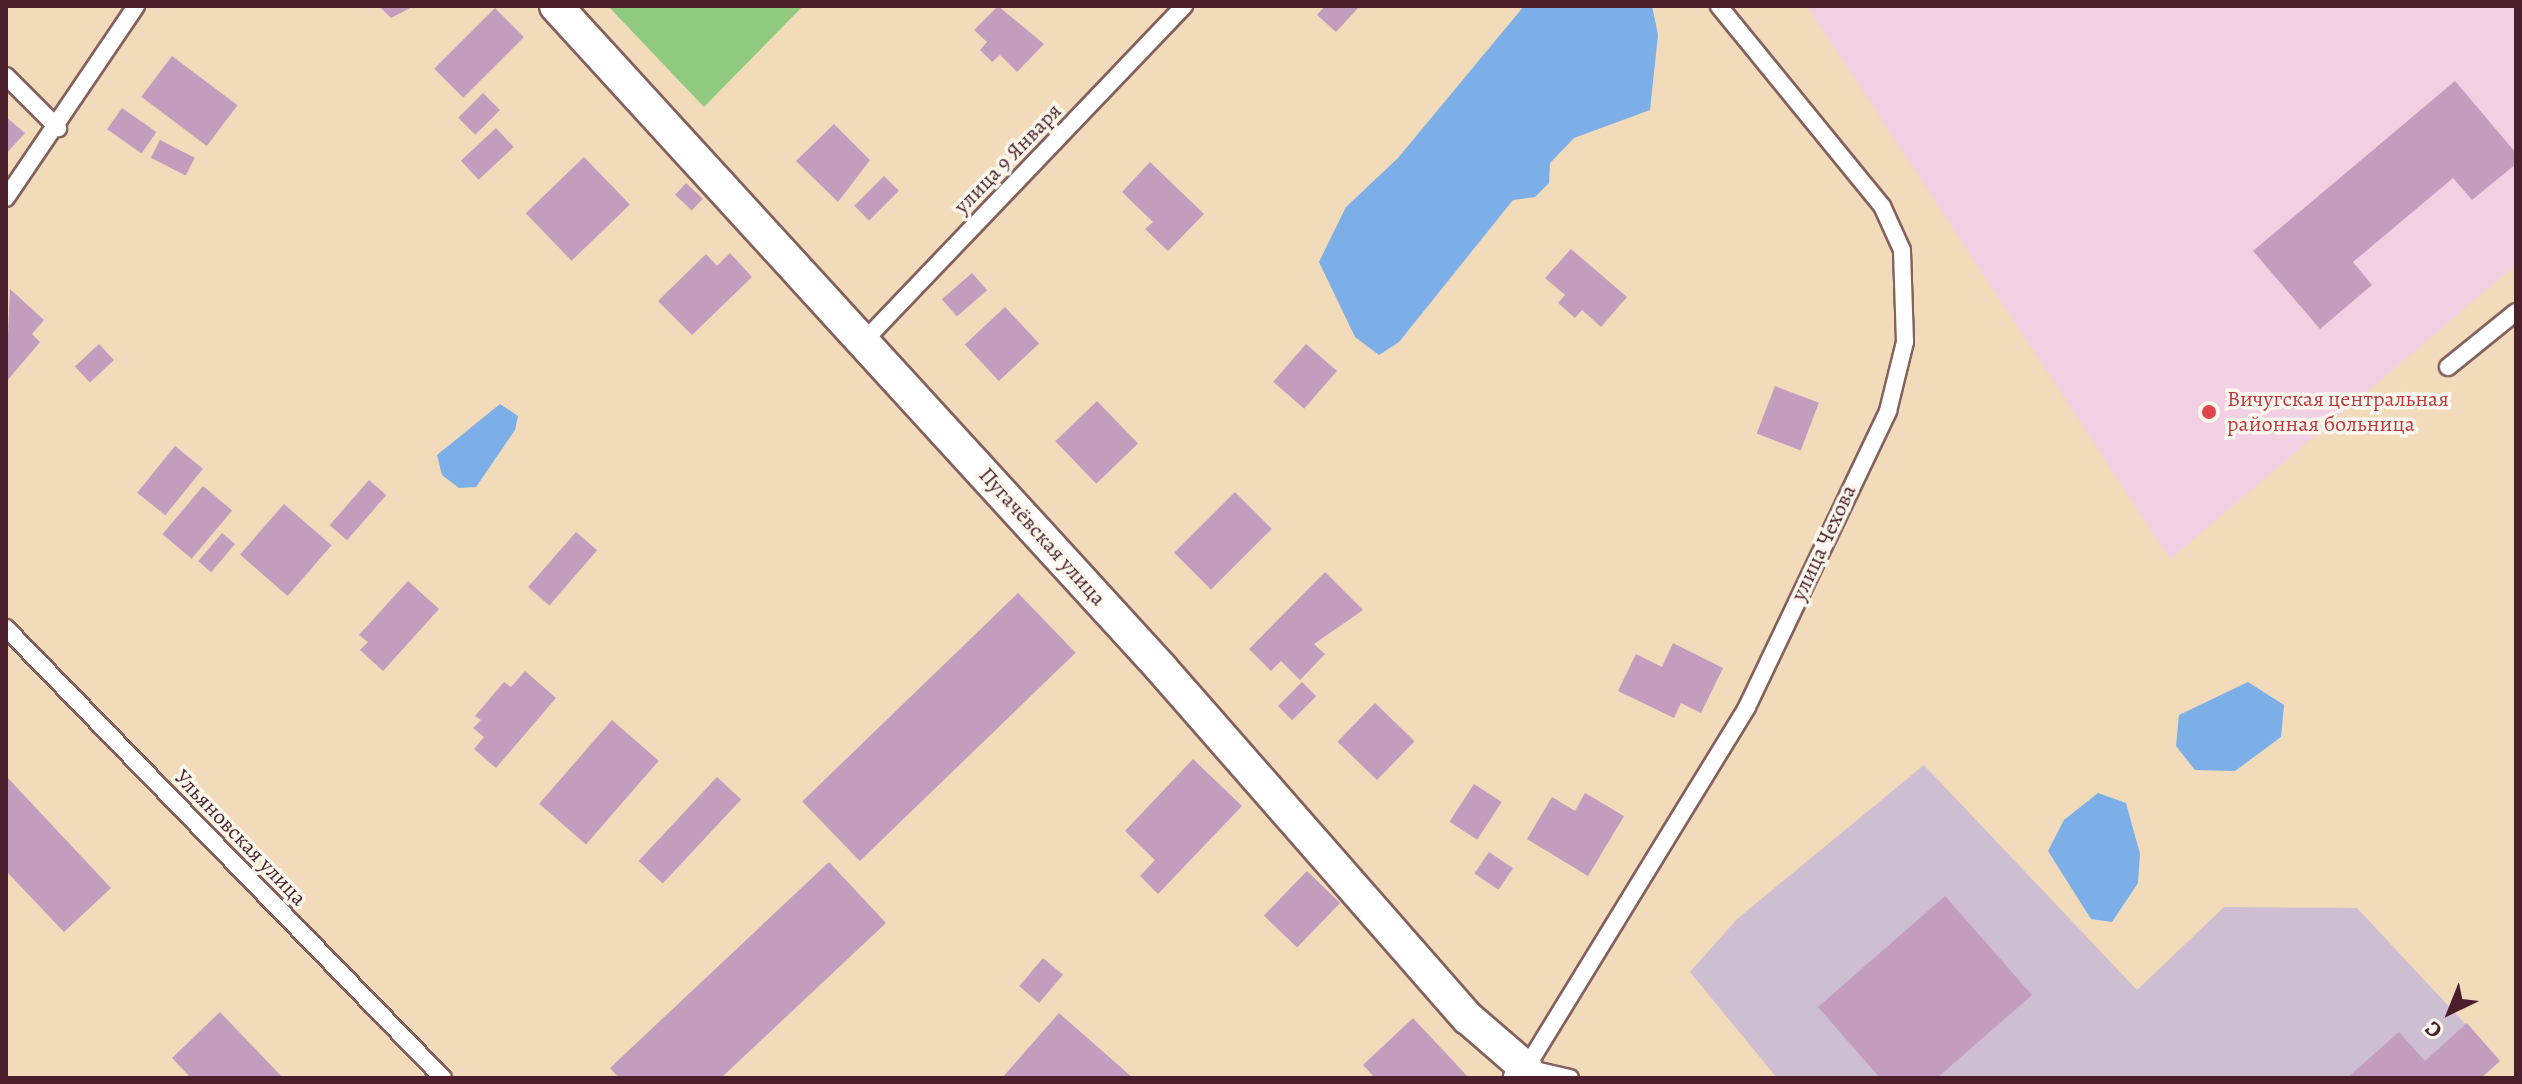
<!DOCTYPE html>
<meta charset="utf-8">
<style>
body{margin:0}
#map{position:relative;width:2522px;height:1084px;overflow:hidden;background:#f1dbbb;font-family:Alegreya,serif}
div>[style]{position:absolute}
.built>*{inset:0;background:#f1d0e3}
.industrial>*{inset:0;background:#cebed1}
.green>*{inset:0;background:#90ca7e}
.water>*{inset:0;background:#7caee8}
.building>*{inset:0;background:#c39dbe;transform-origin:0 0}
.roads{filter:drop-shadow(2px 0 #84615d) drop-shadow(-2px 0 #84615d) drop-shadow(0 2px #84615d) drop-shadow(0 -2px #84615d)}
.service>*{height:16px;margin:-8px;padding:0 8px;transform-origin:8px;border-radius:8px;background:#fff}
.minor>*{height:32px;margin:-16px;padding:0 16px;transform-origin:16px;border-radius:16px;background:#fff}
.dots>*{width:22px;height:22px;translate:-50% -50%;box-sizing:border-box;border:4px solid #fbf7ec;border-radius:50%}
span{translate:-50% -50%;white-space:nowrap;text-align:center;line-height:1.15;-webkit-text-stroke:7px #fbf7ec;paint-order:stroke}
.street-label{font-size:22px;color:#4a1f2b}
.health-label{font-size:22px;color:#be3a42}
.left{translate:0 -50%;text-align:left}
.frame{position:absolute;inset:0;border:8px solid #4a1f2b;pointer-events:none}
.north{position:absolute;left:2410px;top:972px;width:80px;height:80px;-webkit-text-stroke:6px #fbf7ec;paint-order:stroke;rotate:223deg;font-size:22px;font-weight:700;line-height:32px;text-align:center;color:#4a1f2b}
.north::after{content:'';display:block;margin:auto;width:28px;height:36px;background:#4a1f2b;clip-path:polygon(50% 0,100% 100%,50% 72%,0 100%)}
</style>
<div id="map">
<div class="built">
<i style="clip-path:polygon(1807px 6px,2516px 6px,2516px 265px,2170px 559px)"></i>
</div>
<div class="industrial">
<i style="clip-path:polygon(1924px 765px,2137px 990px,2224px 907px,2357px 908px,2500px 1061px,2481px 1078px,1777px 1078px,1690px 972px,1737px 919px)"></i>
</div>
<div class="green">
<i style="clip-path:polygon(608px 6px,803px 6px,704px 107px)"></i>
</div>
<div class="water">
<i style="clip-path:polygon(1524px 6px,1652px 6px,1658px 35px,1650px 110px,1574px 138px,1550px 163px,1549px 183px,1535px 197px,1513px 200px,1399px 342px,1379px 355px,1355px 337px,1319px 262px,1346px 207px,1398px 158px)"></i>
<i style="clip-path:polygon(500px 404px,518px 416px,515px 430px,476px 487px,459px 488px,442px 475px,437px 455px)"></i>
<i style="clip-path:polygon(2248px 682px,2284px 705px,2281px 737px,2235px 771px,2195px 770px,2176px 746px,2179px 715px)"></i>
<i style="clip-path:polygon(2098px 793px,2126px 803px,2140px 854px,2138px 883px,2112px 922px,2091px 919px,2048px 851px,2064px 820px)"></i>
</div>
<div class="building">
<i style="clip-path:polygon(379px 6px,414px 6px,391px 18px)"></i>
<i style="clip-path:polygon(998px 6px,1044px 44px,1017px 72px,1000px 55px,992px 62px,980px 50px,987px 42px,974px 30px)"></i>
<i style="clip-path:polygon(1325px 6px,1360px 6px,1336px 32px,1317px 15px)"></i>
<i style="left:495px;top:8px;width:41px;height:86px;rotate:45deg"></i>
<i style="left:172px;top:56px;width:82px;height:51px;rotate:37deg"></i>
<i style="clip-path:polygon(2455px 81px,2516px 153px,2516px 164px,2472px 200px,2453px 178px,2353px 262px,2372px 285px,2320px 329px,2253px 251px)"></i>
<i style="left:483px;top:93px;width:24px;height:35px;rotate:45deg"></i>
<i style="left:122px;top:108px;width:42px;height:26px;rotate:35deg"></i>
<i style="clip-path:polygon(6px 117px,25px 133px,6px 154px)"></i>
<i style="clip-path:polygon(834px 124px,870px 160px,838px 202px,796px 161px)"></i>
<i style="left:496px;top:128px;width:26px;height:48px;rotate:47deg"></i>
<i style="left:160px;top:140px;width:39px;height:20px;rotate:27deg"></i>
<i style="left:584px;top:157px;width:66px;height:81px;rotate:46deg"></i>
<i style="clip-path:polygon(1150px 162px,1204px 214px,1168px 251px,1145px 229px,1153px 222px,1122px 192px)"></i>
<i style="left:884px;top:176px;width:21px;height:42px;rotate:45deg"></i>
<i style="left:686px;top:183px;width:23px;height:16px;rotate:43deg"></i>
<i style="clip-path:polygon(1571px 249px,1627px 297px,1601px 327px,1582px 310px,1575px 318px,1558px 303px,1565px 295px,1545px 278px)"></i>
<i style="clip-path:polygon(730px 253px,752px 277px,692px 335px,658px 301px,706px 254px,717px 266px)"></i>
<i style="left:972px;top:273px;width:23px;height:40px;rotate:49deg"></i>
<i style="clip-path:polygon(10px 289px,44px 320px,32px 334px,40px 342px,6px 382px)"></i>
<i style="left:1005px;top:307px;width:50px;height:55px;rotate:47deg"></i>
<i style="left:99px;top:344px;width:22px;height:33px;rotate:47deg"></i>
<i style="left:1306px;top:344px;width:41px;height:50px;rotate:41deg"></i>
<i style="left:1775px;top:386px;width:47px;height:51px;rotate:21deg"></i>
<i style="left:1097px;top:401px;width:59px;height:58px;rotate:46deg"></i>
<i style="left:175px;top:446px;width:36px;height:60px;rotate:39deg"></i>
<i style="left:369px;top:480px;width:23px;height:60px;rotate:41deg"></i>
<i style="left:203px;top:486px;width:38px;height:63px;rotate:40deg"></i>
<i style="left:1235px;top:492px;width:52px;height:86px;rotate:45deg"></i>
<i style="left:284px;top:504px;width:63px;height:67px;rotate:41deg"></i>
<i style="left:576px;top:532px;width:28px;height:73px;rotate:41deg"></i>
<i style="left:222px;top:533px;width:17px;height:37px;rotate:40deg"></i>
<i style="clip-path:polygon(1325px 572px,1363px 610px,1314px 644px,1325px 654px,1300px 680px,1281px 661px,1271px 671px,1249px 649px)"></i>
<i style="clip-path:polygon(408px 581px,439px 609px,383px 671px,360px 650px,368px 642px,359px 635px)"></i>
<i style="left:1018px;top:593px;width:83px;height:300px;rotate:46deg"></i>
<i style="clip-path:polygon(1673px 643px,1723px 668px,1701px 713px,1681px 703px,1674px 718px,1618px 691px,1636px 654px,1662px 667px)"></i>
<i style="clip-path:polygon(525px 671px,556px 698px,496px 768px,474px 749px,484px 737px,473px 728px,481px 720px,475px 716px,504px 682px,511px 687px)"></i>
<i style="left:1302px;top:682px;width:20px;height:34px;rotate:45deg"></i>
<i style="left:1375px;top:703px;width:55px;height:54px;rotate:44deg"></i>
<i style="left:612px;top:720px;width:62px;height:111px;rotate:41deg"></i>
<i style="clip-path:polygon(1193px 759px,1242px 806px,1158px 894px,1140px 876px,1155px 860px,1125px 831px)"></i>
<i style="clip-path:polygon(6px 776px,111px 888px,64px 932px,6px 871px)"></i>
<i style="left:717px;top:777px;width:33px;height:115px;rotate:43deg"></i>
<i style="left:1474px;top:784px;width:33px;height:45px;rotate:33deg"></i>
<i style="clip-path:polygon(1585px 793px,1624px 816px,1588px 876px,1527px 839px,1552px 797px,1575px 811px)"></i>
<i style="left:1489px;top:852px;width:29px;height:26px;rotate:34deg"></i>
<i style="clip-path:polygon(829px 862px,886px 923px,721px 1078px,619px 1078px,610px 1068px)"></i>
<i style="left:1307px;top:871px;width:46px;height:62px;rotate:44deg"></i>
<i style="clip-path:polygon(1945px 896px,2032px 995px,1937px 1078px,1880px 1078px,1818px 1007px)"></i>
<i style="left:1043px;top:958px;width:26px;height:37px;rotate:40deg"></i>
<i style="clip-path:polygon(220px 1012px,283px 1078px,191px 1078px,172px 1058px)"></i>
<i style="clip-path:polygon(1059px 1013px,1133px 1078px,1002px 1078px)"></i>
<i style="clip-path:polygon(1413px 1018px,1469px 1078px,1375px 1078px,1363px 1065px)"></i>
<i style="clip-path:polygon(2467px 1023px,2500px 1061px,2481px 1078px,2347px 1078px,2399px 1032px,2425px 1061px)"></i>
</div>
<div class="roads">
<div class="service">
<i style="left:6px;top:76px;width:74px;rotate:45deg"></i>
<i style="left:6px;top:198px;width:232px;rotate:-55.9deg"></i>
<i style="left:863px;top:342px;width:465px;rotate:-46.3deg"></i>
<i style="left:2448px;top:367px;width:87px;rotate:-39deg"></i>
<i style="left:6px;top:628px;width:627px;rotate:45.84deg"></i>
<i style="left:1570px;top:1078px;width:45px;rotate:-167.2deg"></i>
<i style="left:1526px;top:1068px;width:423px;rotate:-58.5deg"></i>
<i style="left:1747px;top:707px;width:328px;rotate:-64.5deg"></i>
<i style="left:1888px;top:411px;width:71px;rotate:-76.2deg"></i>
<i style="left:1905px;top:342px;width:92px;rotate:-91.9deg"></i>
<i style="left:1902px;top:250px;width:48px;rotate:-114.4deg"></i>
<i style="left:1882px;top:206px;width:258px;rotate:-129.2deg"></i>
</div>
<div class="minor">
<i style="left:556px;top:6px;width:898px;rotate:47.57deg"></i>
<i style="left:1162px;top:669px;width:464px;rotate:48.8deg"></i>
<i style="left:1468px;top:1018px;width:77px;rotate:40.8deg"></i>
<i style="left:1526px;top:1068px;width:12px;rotate:121deg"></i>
</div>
</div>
<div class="dots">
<i style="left:2209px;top:412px;background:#e0444e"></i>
</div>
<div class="street-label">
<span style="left:1008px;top:159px;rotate:-46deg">улица 9 Января</span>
<span style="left:1042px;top:537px;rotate:48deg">Пугачёвская улица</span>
<span style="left:1824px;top:543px;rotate:-65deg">улица Чехова</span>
<span style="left:240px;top:838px;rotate:46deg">Ульяновская улица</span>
</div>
<div class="health-label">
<span class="left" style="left:2227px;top:412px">Вичугская центральная<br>районная больница</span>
</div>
<div class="frame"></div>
<div class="north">С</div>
</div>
